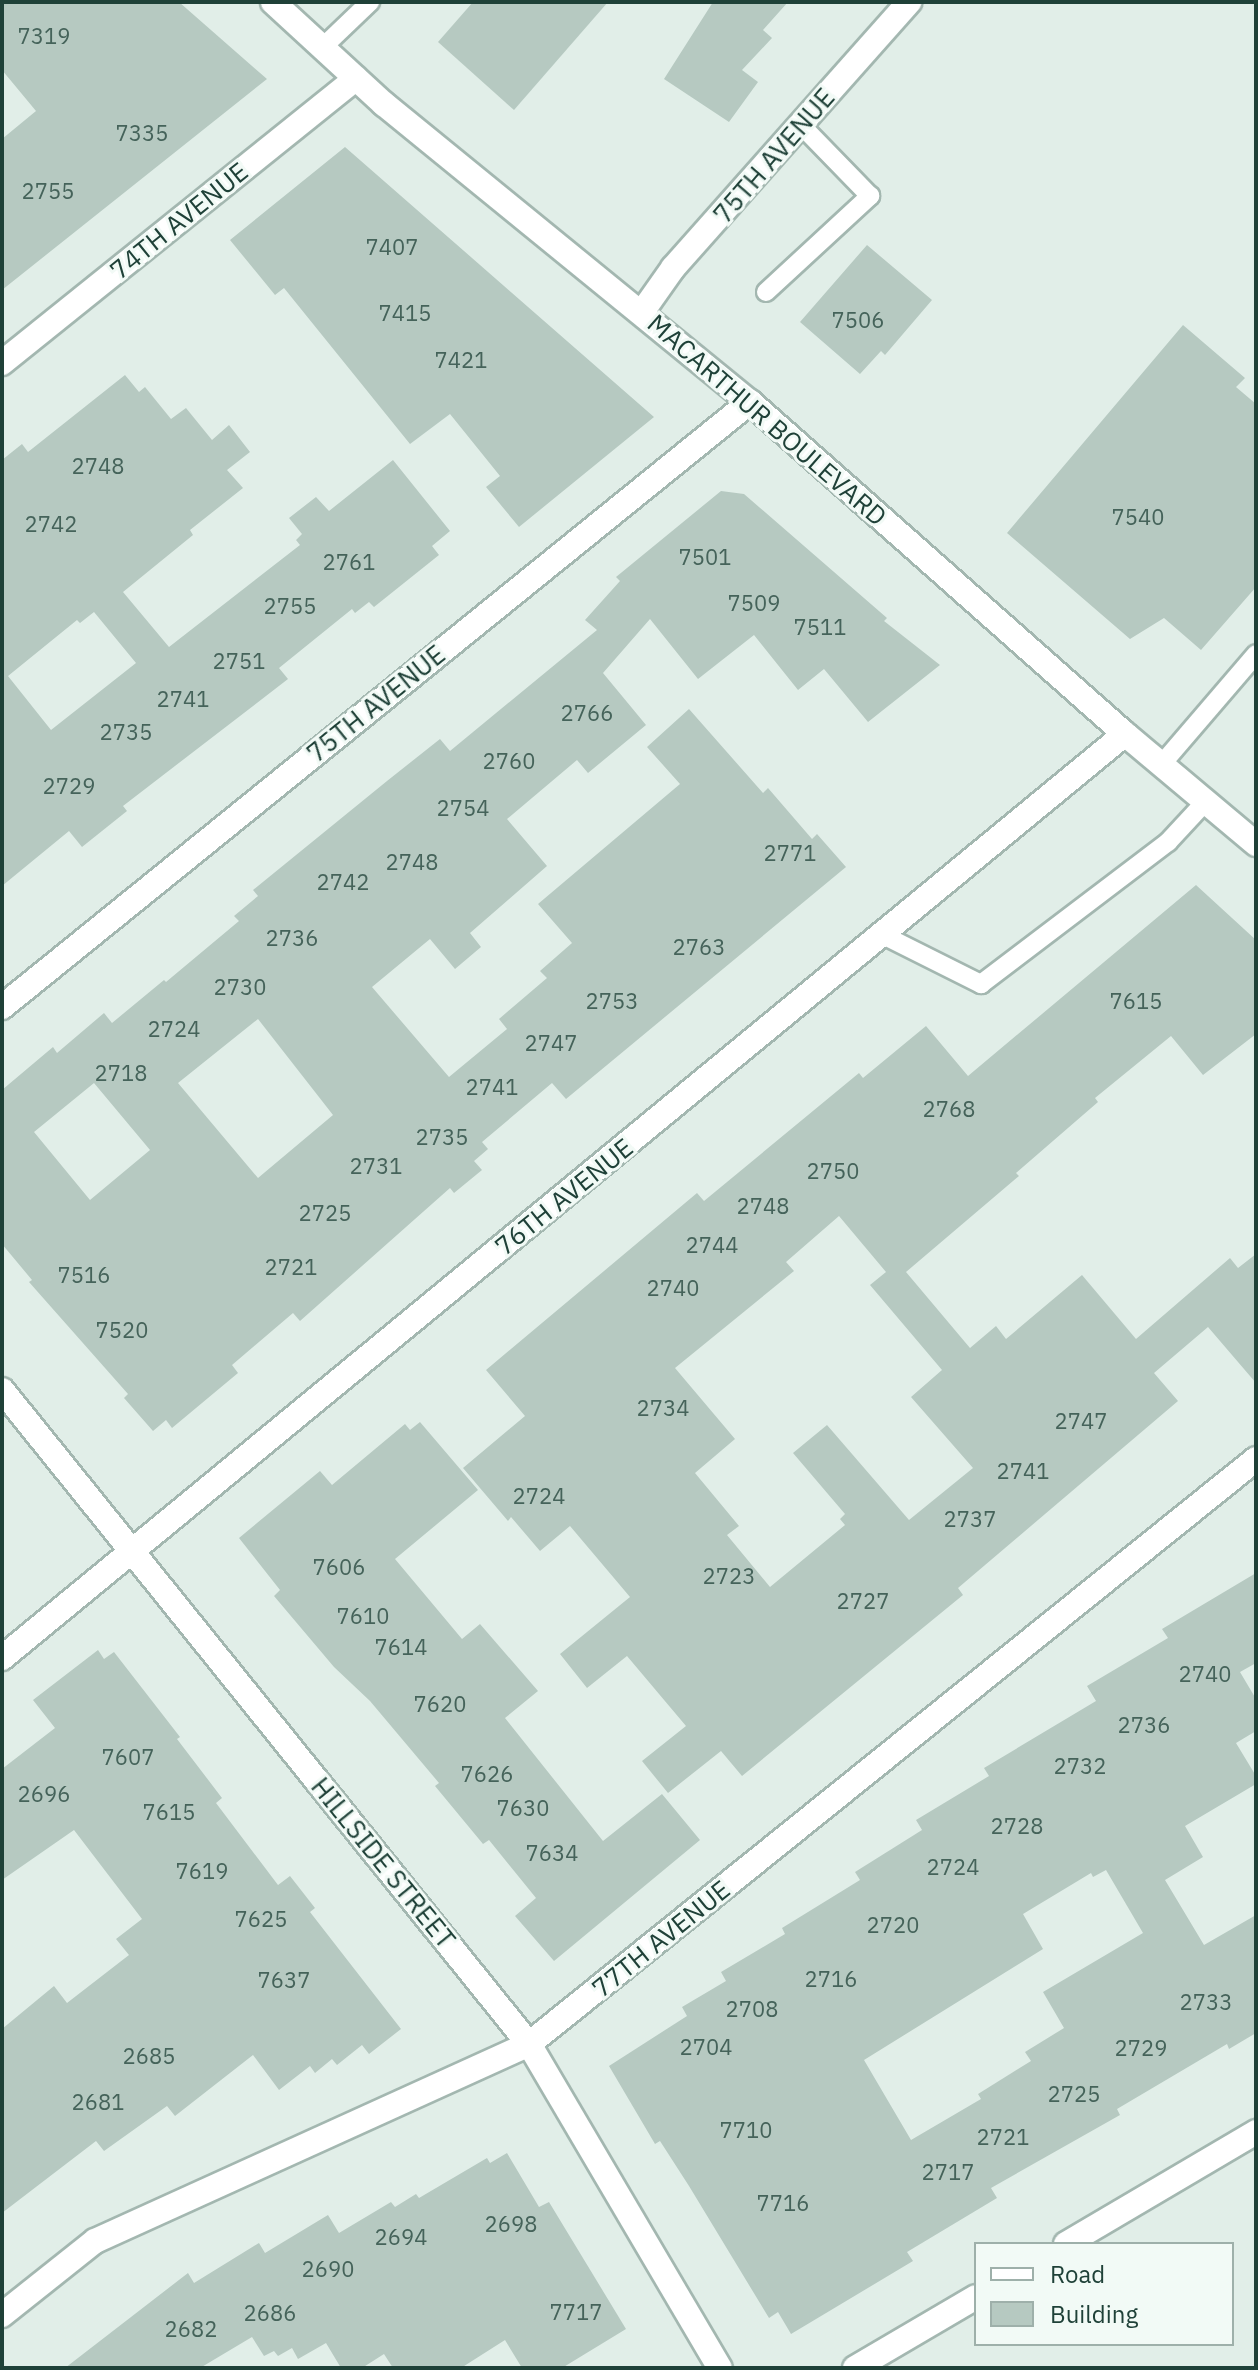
<!DOCTYPE html>
<style>
body{margin:0}
#map{position:relative;width:1258px;height:2370px;overflow:hidden;background:#e1eee8;font-family:"IBM Plex Sans",sans-serif}
div>[style]{position:absolute}
.building>*{inset:0;background:#b6c9c1}
.roads{filter:drop-shadow(2px 0 #a3b7b0) drop-shadow(-2px 0 #a3b7b0) drop-shadow(0 2px #a3b7b0) drop-shadow(0 -2px #a3b7b0)}
.service>*{height:18px;margin:-9px;padding:0 9px;transform-origin:9px;border-radius:9px;background:#fff}
.minor>*{height:24px;margin:-12px;padding:0 12px;transform-origin:12px;border-radius:12px;background:#fff}
.secondary>*{height:24px;margin:-12px;padding:0 12px;transform-origin:12px;border-radius:12px;background:#fff}
span{translate:-50% -50%;white-space:nowrap;text-align:center;line-height:1.15;-webkit-text-stroke:6px #f2faf6;paint-order:stroke}
.number-label{font-size:22px;color:#45635a}
.number-label span{-webkit-text-stroke-width:0}
.street-label{font-size:26px;color:#1f4138}
.frame{position:absolute;inset:0;border:4px solid #1f4138;pointer-events:none}
.legend{position:absolute;left:974px;top:2242px;width:260px;height:104px;box-sizing:border-box;background:#f2faf6;border:2px solid #9eb0aa;margin:0;padding:10px 14px;list-style:none;font-size:24px;color:#1f4138}
.legend li{display:flex;align-items:center;gap:16px;height:40px}
.legend b{width:40px;border:2px solid #9eb0aa}
</style>
<div id="map">
<div class="building">
<i style="clip-path:polygon(2px 2px,179px 2px,267px 79px,2px 290px,2px 139px,36px 111px,2px 70px)"></i>
<i style="clip-path:polygon(473px 2px,608px 2px,514px 110px,438px 42px)"></i>
<i style="clip-path:polygon(713px 2px,788px 2px,763px 30px,772px 38px,742px 70px,758px 82px,729px 122px,664px 79px)"></i>
<i style="clip-path:polygon(345px 147px,654px 417px,519px 527px,486px 487px,500px 476px,450px 414px,410px 444px,284px 288px,275px 295px,230px 240px)"></i>
<i style="clip-path:polygon(867px 245px,932px 300px,885px 355px,881px 351px,860px 374px,800px 322px)"></i>
<i style="clip-path:polygon(1183px 325px,1245px 378px,1236px 387px,1256px 404px,1256px 587px,1201px 650px,1164px 618px,1130px 639px,1007px 533px)"></i>
<i style="clip-path:polygon(evenodd,125px 375px,139px 392px,145px 387px,171px 419px,186px 408px,212px 440px,229px 425px,250px 452px,227px 470px,243px 488px,190px 530px,193px 535px,123px 592px,169px 647px,300px 545px,296px 540px,302px 534px,289px 518px,316px 497px,329px 511px,393px 460px,450px 531px,432px 546px,439px 555px,374px 607px,369px 602px,355px 613px,352px 609px,279px 668px,288px 679px,123px 806px,127px 811px,82px 847px,69px 831px,2px 886px,2px 460px,22px 444px,28px 452px,125px 375px,94px 612px,136px 663px,51px 730px,8px 676px,77px 620px,80px 623px,94px 612px)"></i>
<i style="clip-path:polygon(evenodd,721px 491px,744px 494px,887px 618px,884px 621px,940px 665px,868px 722px,824px 669px,798px 690px,754px 635px,698px 679px,650px 619px,603px 673px,646px 725px,588px 773px,577px 760px,507px 819px,547px 866px,470px 933px,481px 947px,455px 969px,430px 939px,372px 987px,449px 1077px,507px 1029px,499px 1019px,547px 978px,540px 971px,572px 943px,538px 904px,680px 784px,647px 747px,689px 709px,763px 793px,768px 788px,812px 839px,817px 834px,846px 867px,566px 1099px,552px 1083px,482px 1142px,488px 1149px,474px 1161px,482px 1170px,454px 1193px,450px 1188px,300px 1321px,293px 1313px,232px 1365px,238px 1373px,172px 1428px,166px 1420px,153px 1431px,124px 1398px,128px 1394px,29px 1282px,32px 1280px,2px 1244px,2px 1090px,53px 1047px,57px 1053px,104px 1013px,112px 1023px,164px 980px,166px 982px,239px 921px,234px 916px,258px 896px,253px 890px,387px 781px,440px 739px,450px 751px,597px 630px,585px 620px,620px 581px,616px 577px,721px 491px,258px 1019px,333px 1115px,258px 1178px,178px 1083px,258px 1019px,721px 491px,94px 1083px,150px 1150px,90px 1200px,34px 1132px,94px 1083px)"></i>
<i style="clip-path:polygon(evenodd,1196px 885px,1256px 940px,1256px 1034px,1203px 1075px,1171px 1036px,1095px 1098px,1098px 1102px,1016px 1173px,1019px 1176px,906px 1272px,970px 1348px,996px 1326px,1006px 1339px,1082px 1275px,1136px 1339px,1230px 1258px,1238px 1268px,1256px 1254px,1256px 1383px,1208px 1327px,1154px 1373px,1178px 1401px,958px 1588px,963px 1595px,742px 1776px,721px 1751px,668px 1793px,642px 1761px,686px 1726px,627px 1656px,587px 1688px,560px 1654px,630px 1597px,570px 1526px,540px 1551px,511px 1517px,508px 1521px,463px 1468px,525px 1416px,486px 1370px,697px 1193px,704px 1201px,859px 1073px,863px 1078px,926px 1026px,968px 1076px,1196px 885px,839px 1216px,886px 1272px,870px 1285px,942px 1370px,911px 1397px,973px 1468px,909px 1520px,827px 1425px,793px 1453px,845px 1514px,840px 1519px,845px 1525px,770px 1587px,727px 1535px,739px 1526px,695px 1473px,735px 1439px,675px 1368px,794px 1271px,786px 1262px,839px 1216px)"></i>
<i style="clip-path:polygon(420px 1422px,478px 1490px,395px 1559px,462px 1639px,480px 1624px,538px 1691px,505px 1718px,603px 1841px,662px 1794px,700px 1840px,554px 1961px,515px 1916px,536px 1898px,489px 1840px,483px 1844px,435px 1786px,439px 1783px,370px 1701px,334px 1667px,274px 1596px,280px 1590px,239px 1538px,320px 1471px,332px 1485px,405px 1424px,410px 1430px)"></i>
<i style="clip-path:polygon(evenodd,1256px 1573px,1256px 1663px,1240px 1672px,1256px 1699px,1256px 1731px,1236px 1743px,1256px 1776px,1256px 1784px,1185px 1826px,1203px 1857px,1165px 1880px,1204px 1945px,1256px 1915px,1256px 2033px,1229px 2049px,1227px 2044px,1117px 2109px,1120px 2115px,991px 2188px,997px 2198px,907px 2252px,913px 2261px,791px 2334px,778px 2312px,769px 2318px,689px 2186px,660px 2141px,655px 2144px,609px 2066px,687px 2016px,682px 2007px,726px 1981px,721px 1972px,785px 1934px,782px 1928px,860px 1880px,855px 1872px,922px 1830px,916px 1820px,989px 1776px,984px 1768px,1096px 1701px,1087px 1686px,1168px 1638px,1162px 1629px,1256px 1573px,1106px 1870px,1143px 1933px,1043px 1992px,1064px 2028px,1025px 2052px,1031px 2061px,978px 2094px,981px 2099px,911px 2140px,864px 2060px,1043px 1949px,1023px 1914px,1091px 1873px,1093px 1877px,1106px 1870px)"></i>
<i style="clip-path:polygon(98px 1650px,104px 1659px,114px 1652px,180px 1737px,177px 1739px,222px 1798px,216px 1803px,278px 1885px,290px 1876px,315px 1908px,310px 1912px,401px 2029px,369px 2054px,362px 2045px,337px 2065px,332px 2059px,315px 2073px,310px 2066px,279px 2090px,253px 2055px,175px 2116px,167px 2106px,104px 2151px,96px 2141px,2px 2213px,2px 2029px,54px 1986px,67px 2003px,129px 1955px,116px 1939px,142px 1919px,74px 1830px,2px 1880px,2px 1769px,55px 1728px,33px 1700px)"></i>
<i style="clip-path:polygon(507px 2153px,539px 2207px,549px 2202px,626px 2329px,562px 2368px,522px 2368px,505px 2340px,461px 2368px,393px 2368px,384px 2354px,362px 2368px,341px 2368px,326px 2343px,298px 2359px,292px 2348px,278px 2356px,274px 2351px,264px 2356px,252px 2337px,200px 2368px,65px 2368px,188px 2273px,194px 2283px,259px 2243px,265px 2253px,328px 2215px,339px 2233px,391px 2202px,395px 2207px,416px 2194px,419px 2198px,487px 2158px,490px 2163px)"></i>
</div>
<div class="roads">
<div class="service">
<i style="left:324px;top:46px;width:64px;rotate:-43.7deg"></i>
<i style="left:766px;top:292px;width:142px;rotate:-42.7deg"></i>
<i style="left:870px;top:196px;width:99px;rotate:-134.2deg"></i>
<i style="left:1161px;top:765px;width:146px;rotate:-49.4deg"></i>
<i style="left:883px;top:935px;width:110px;rotate:26.6deg"></i>
<i style="left:981px;top:984px;width:235px;rotate:-37.2deg"></i>
<i style="left:1168px;top:842px;width:54px;rotate:-47.2deg"></i>
</div>
<div class="minor">
<i style="left:642px;top:312px;width:54px;rotate:-54.8deg"></i>
<i style="left:673px;top:268px;width:356px;rotate:-48.4deg"></i>
<i style="left:2px;top:363px;width:454px;rotate:-38.8deg"></i>
<i style="left:2px;top:1007px;width:962px;rotate:-38.97deg"></i>
<i style="left:2px;top:1390px;width:840px;rotate:51.14deg"></i>
<i style="left:529px;top:2044px;width:376px;rotate:59.5deg"></i>
<i style="left:2px;top:1658px;width:1454px;rotate:-39.45deg"></i>
<i style="left:1066px;top:2244px;width:221px;rotate:-30.5deg"></i>
<i style="left:2px;top:2315px;width:119px;rotate:-38.5deg"></i>
<i style="left:95px;top:2241px;width:477px;rotate:-24.4deg"></i>
<i style="left:529px;top:2044px;width:933px;rotate:-38.82deg"></i>
<i style="left:855px;top:2368px;width:140px;rotate:-30.4deg"></i>
</div>
<div class="secondary">
<i style="left:273px;top:2px;width:151px;rotate:42.6deg"></i>
<i style="left:384px;top:104px;width:472px;rotate:39.2deg"></i>
<i style="left:750px;top:402px;width:501px;rotate:41.52deg"></i>
<i style="left:1125px;top:734px;width:171px;rotate:40deg"></i>
</div>
</div>
<div class="number-label">
<span style="left:44px;top:36px">7319</span>
<span style="left:142px;top:133px">7335</span>
<span style="left:48px;top:191px">2755</span>
<span style="left:392px;top:247px">7407</span>
<span style="left:405px;top:313px">7415</span>
<span style="left:858px;top:320px">7506</span>
<span style="left:461px;top:360px">7421</span>
<span style="left:98px;top:466px">2748</span>
<span style="left:1138px;top:517px">7540</span>
<span style="left:51px;top:524px">2742</span>
<span style="left:705px;top:557px">7501</span>
<span style="left:349px;top:562px">2761</span>
<span style="left:754px;top:603px">7509</span>
<span style="left:290px;top:606px">2755</span>
<span style="left:820px;top:627px">7511</span>
<span style="left:239px;top:661px">2751</span>
<span style="left:183px;top:699px">2741</span>
<span style="left:587px;top:713px">2766</span>
<span style="left:126px;top:732px">2735</span>
<span style="left:509px;top:761px">2760</span>
<span style="left:69px;top:786px">2729</span>
<span style="left:463px;top:808px">2754</span>
<span style="left:790px;top:853px">2771</span>
<span style="left:412px;top:862px">2748</span>
<span style="left:343px;top:882px">2742</span>
<span style="left:292px;top:938px">2736</span>
<span style="left:699px;top:947px">2763</span>
<span style="left:240px;top:987px">2730</span>
<span style="left:612px;top:1001px">2753</span>
<span style="left:1136px;top:1001px">7615</span>
<span style="left:174px;top:1029px">2724</span>
<span style="left:551px;top:1043px">2747</span>
<span style="left:121px;top:1073px">2718</span>
<span style="left:492px;top:1087px">2741</span>
<span style="left:949px;top:1109px">2768</span>
<span style="left:442px;top:1137px">2735</span>
<span style="left:376px;top:1166px">2731</span>
<span style="left:833px;top:1171px">2750</span>
<span style="left:763px;top:1206px">2748</span>
<span style="left:325px;top:1213px">2725</span>
<span style="left:712px;top:1245px">2744</span>
<span style="left:291px;top:1267px">2721</span>
<span style="left:84px;top:1275px">7516</span>
<span style="left:673px;top:1288px">2740</span>
<span style="left:122px;top:1330px">7520</span>
<span style="left:663px;top:1408px">2734</span>
<span style="left:1081px;top:1421px">2747</span>
<span style="left:1023px;top:1471px">2741</span>
<span style="left:539px;top:1496px">2724</span>
<span style="left:970px;top:1519px">2737</span>
<span style="left:339px;top:1567px">7606</span>
<span style="left:729px;top:1576px">2723</span>
<span style="left:863px;top:1601px">2727</span>
<span style="left:363px;top:1616px">7610</span>
<span style="left:401px;top:1647px">7614</span>
<span style="left:1205px;top:1674px">2740</span>
<span style="left:440px;top:1704px">7620</span>
<span style="left:1144px;top:1725px">2736</span>
<span style="left:128px;top:1757px">7607</span>
<span style="left:1080px;top:1766px">2732</span>
<span style="left:487px;top:1774px">7626</span>
<span style="left:44px;top:1794px">2696</span>
<span style="left:523px;top:1808px">7630</span>
<span style="left:169px;top:1812px">7615</span>
<span style="left:1017px;top:1826px">2728</span>
<span style="left:552px;top:1853px">7634</span>
<span style="left:953px;top:1867px">2724</span>
<span style="left:202px;top:1871px">7619</span>
<span style="left:261px;top:1919px">7625</span>
<span style="left:893px;top:1925px">2720</span>
<span style="left:831px;top:1979px">2716</span>
<span style="left:284px;top:1980px">7637</span>
<span style="left:1206px;top:2002px">2733</span>
<span style="left:752px;top:2009px">2708</span>
<span style="left:706px;top:2047px">2704</span>
<span style="left:1141px;top:2048px">2729</span>
<span style="left:149px;top:2056px">2685</span>
<span style="left:1074px;top:2094px">2725</span>
<span style="left:98px;top:2102px">2681</span>
<span style="left:746px;top:2130px">7710</span>
<span style="left:1003px;top:2137px">2721</span>
<span style="left:948px;top:2172px">2717</span>
<span style="left:783px;top:2203px">7716</span>
<span style="left:511px;top:2224px">2698</span>
<span style="left:401px;top:2237px">2694</span>
<span style="left:328px;top:2269px">2690</span>
<span style="left:576px;top:2312px">7717</span>
<span style="left:270px;top:2313px">2686</span>
<span style="left:191px;top:2329px">2682</span>
</div>
<div class="street-label">
<span style="left:774px;top:156px;rotate:-49deg">75TH AVENUE</span>
<span style="left:179px;top:221px;rotate:-39deg">74TH AVENUE</span>
<span style="left:767px;top:420px;rotate:41deg">MACARTHUR BOULEVARD</span>
<span style="left:376px;top:704px;rotate:-39deg">75TH AVENUE</span>
<span style="left:564px;top:1197px;rotate:-39deg">76TH AVENUE</span>
<span style="left:383px;top:1863px;rotate:51deg">HILLSIDE STREET</span>
<span style="left:661px;top:1939px;rotate:-39deg">77TH AVENUE</span>
</div>
<div class="frame"></div>
<ul class="legend">
<li><b style="height:10px;background:#fff"></b>Road</li>
<li><b style="height:22px;background:#b6c9c1"></b>Building</li>
</ul>
</div>
